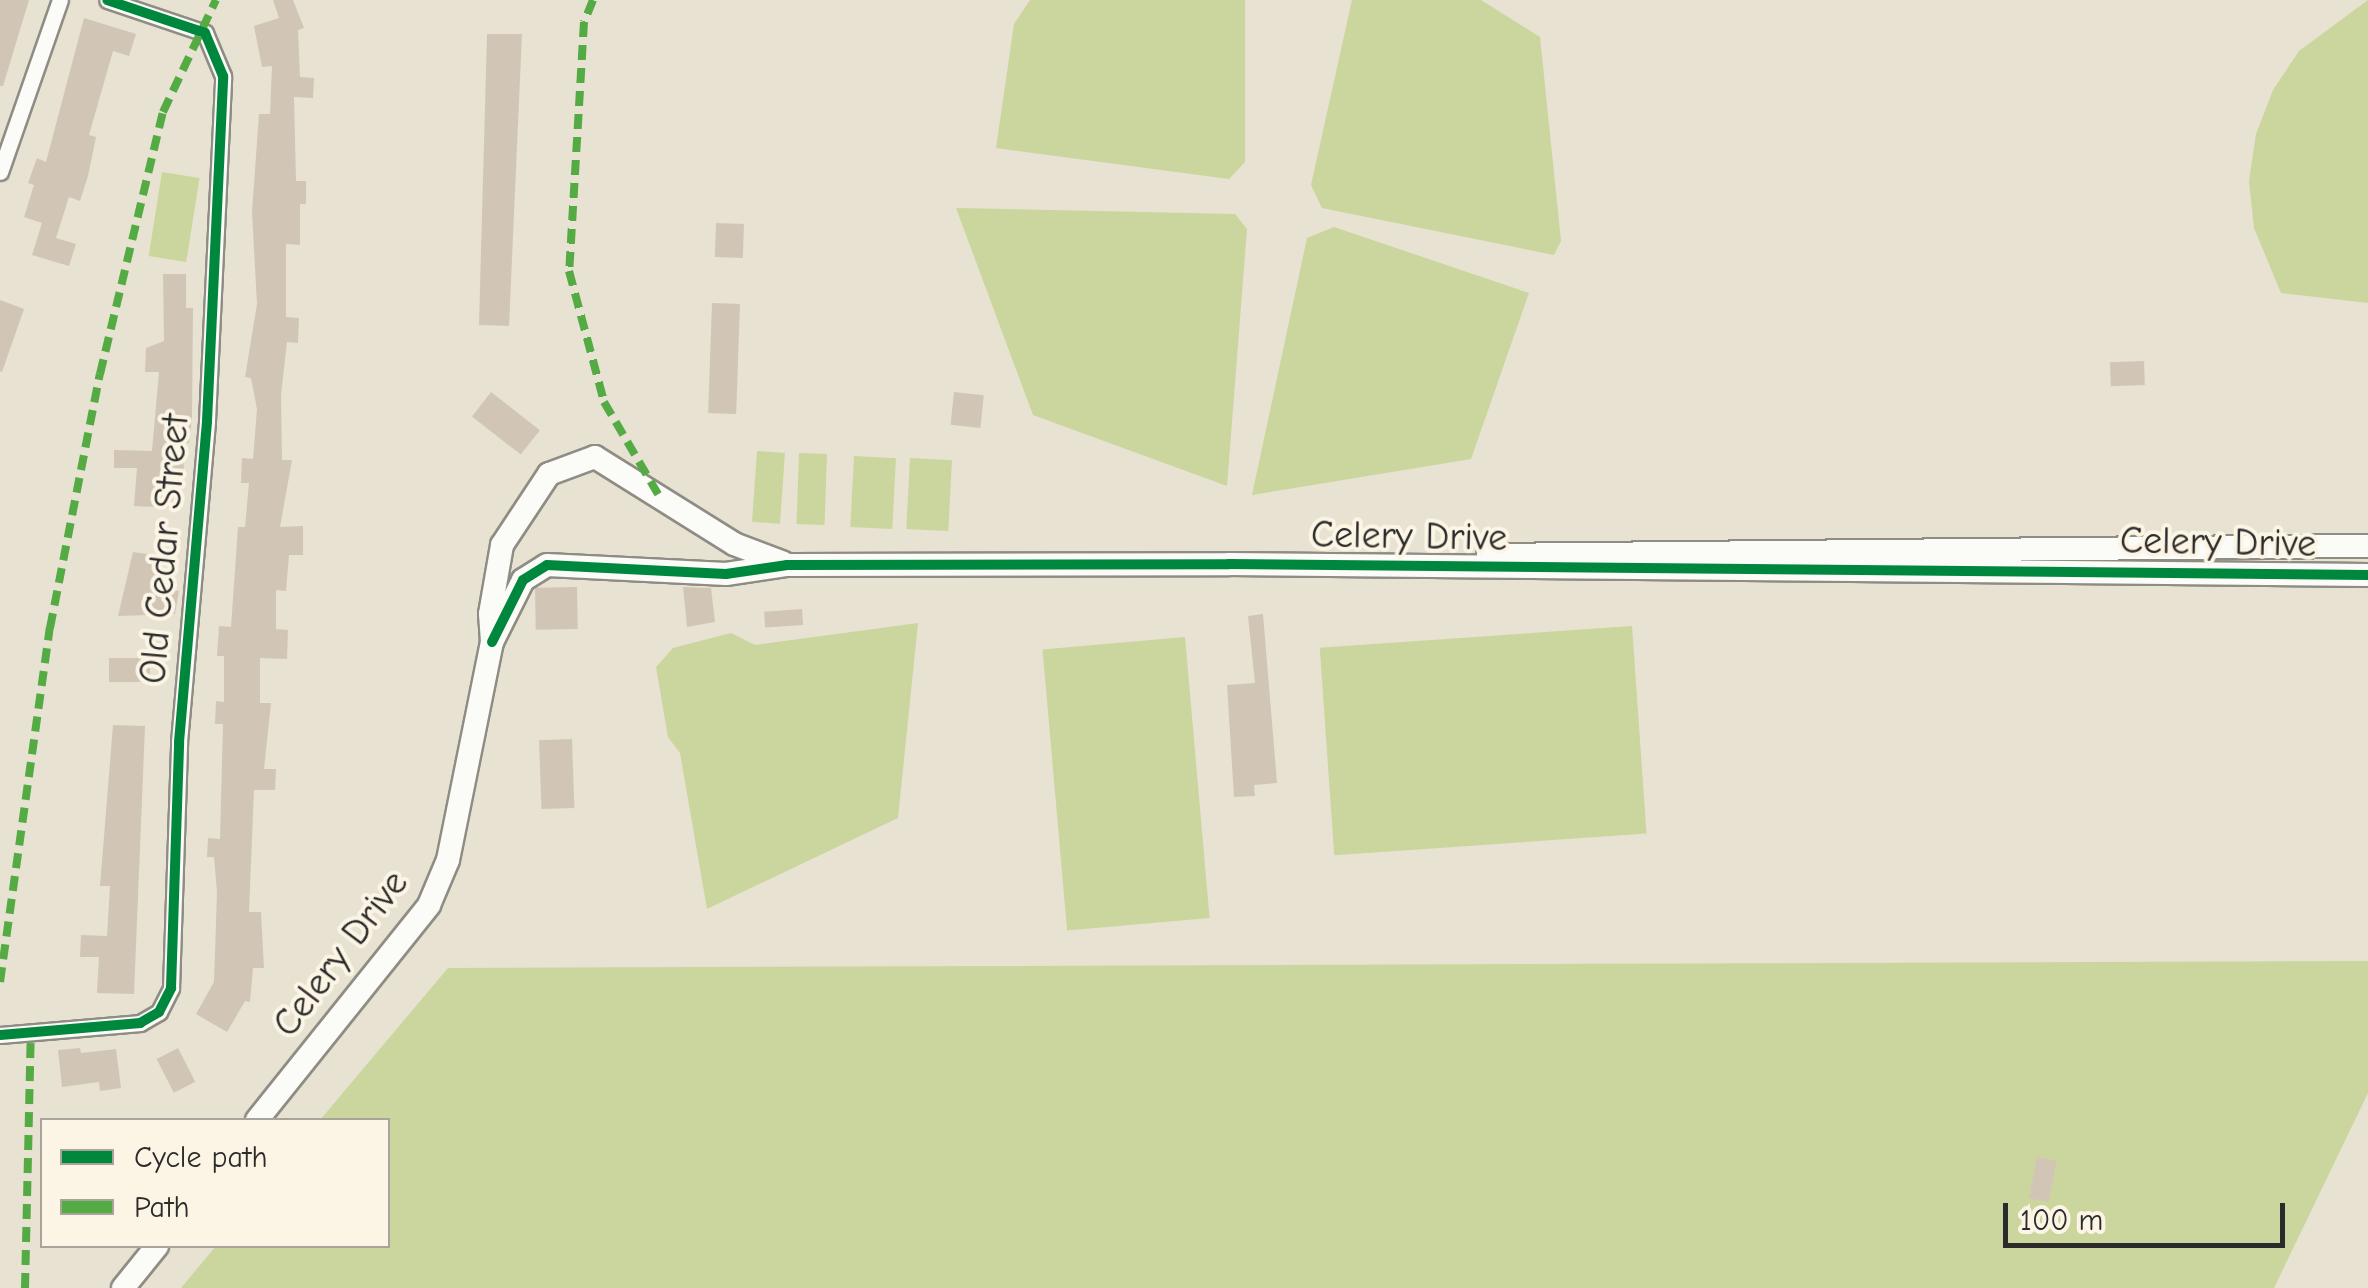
<!DOCTYPE html>
<style>
body{margin:0}
#map{position:relative;width:2368px;height:1288px;overflow:hidden;background:#e7e2d1;font-family:"Comic Neue",sans-serif}
div>[style]{position:absolute}
.green>*{inset:0;background:#cad69d;transform-origin:0 0}
.building>*{inset:0;background:#d1c6b6;transform-origin:0 0}
.roads{filter:drop-shadow(2px 0 #8f8c84) drop-shadow(-2px 0 #8f8c84) drop-shadow(0 2px #8f8c84) drop-shadow(0 -2px #8f8c84)}
.street>*{height:15px;margin:-7.5px;padding:0 7.5px;transform-origin:7.5px;border-radius:7.5px;background:#fbfbf8}
.secondary>*{height:22px;margin:-11px;padding:0 11px;transform-origin:11px;border-radius:11px;background:#fbfbf8}
.quiet>*{height:8px;margin-top:-4px;transform-origin:0;background:repeating-linear-gradient(90deg,#54ab44 0 15px,transparent 0 23px)}
.cycleway>*{height:10px;margin:-5px;padding:0 5px;transform-origin:5px;border-radius:5px;background:#00873e}
span{translate:-50% -50%;white-space:nowrap;text-align:center;line-height:1.15;-webkit-text-stroke:8px #fcf5e5;paint-order:stroke}
.street-label{font-size:38px;color:#2b2b2b}
.legend{position:absolute;left:40px;top:1118px;width:350px;height:130px;box-sizing:border-box;background:#fcf5e5;border:2px solid #a8a49b;margin:0;padding:12px 18px;list-style:none;font-size:30px;color:#2b2b2b}
.legend li{display:flex;align-items:center;gap:20px;height:50px}
.legend b{width:50px;border:2px solid #a8a49b}
.scale{position:absolute;left:2003px;top:1203px;width:282px;height:45px;box-sizing:border-box;border:5px solid #2b2b2b;border-top:0;padding-left:12px;font-size:30px;line-height:35px;white-space:nowrap;color:#2b2b2b;-webkit-text-stroke:8px #fcf5e5;paint-order:stroke}
</style>
<div id="map">
<div class="green">
<i style="clip-path:polygon(1030px 0,1245px 0,1245px 162px,1229px 179px,996px 148px,1014px 24px)"></i>
<i style="clip-path:polygon(1352px 0,1481px 0,1540px 37px,1561px 241px,1554px 255px,1322px 208px,1311px 185px)"></i>
<i style="clip-path:polygon(2368px 0,2368px 303px,2281px 293px,2254px 228px,2249px 181px,2256px 134px,2273px 90px,2299px 51px)"></i>
<i style="left:162px;top:172px;width:38px;height:85px;rotate:9deg"></i>
<i style="clip-path:polygon(956px 208px,1235px 214px,1247px 229px,1227px 486px,1033px 415px)"></i>
<i style="clip-path:polygon(1334px 227px,1529px 293px,1471px 459px,1252px 495px,1307px 238px)"></i>
<i style="left:757px;top:451px;width:28px;height:71px;rotate:4deg"></i>
<i style="left:799px;top:453px;width:28px;height:71px;rotate:2deg"></i>
<i style="left:854px;top:456px;width:42px;height:71px;rotate:3deg"></i>
<i style="left:910px;top:458px;width:42px;height:71px;rotate:3deg"></i>
<i style="clip-path:polygon(918px 623px,898px 818px,707px 909px,680px 753px,668px 737px,656px 667px,673px 648px,731px 633px,755px 645px)"></i>
<i style="left:1632px;top:626px;width:208px;height:313px;rotate:86deg"></i>
<i style="left:1185px;top:637px;width:282px;height:143px;rotate:85deg"></i>
<i style="clip-path:polygon(2368px 961px,2368px 1093px,2274px 1288px,181px 1288px,216px 1246px,388px 1246px,388px 1120px,320px 1120px,448px 968px)"></i>
</div>
<div class="building">
<i style="clip-path:polygon(0 0,29px 0,3px 86px,0 86px)"></i>
<i style="clip-path:polygon(273px 0,293px 0,304px 28px,298px 30px,300px 77px,314px 78px,313px 98px,294px 97px,296px 181px,306px 181px,306px 204px,300px 204px,300px 245px,286px 244px,286px 317px,299px 318px,298px 343px,287px 342px,281px 395px,282px 460px,292px 460px,280px 527px,303px 526px,303px 555px,289px 555px,286px 591px,276px 590px,276px 629px,288px 630px,287px 659px,260px 658px,260px 703px,271px 703px,264px 769px,276px 769px,275px 790px,254px 790px,249px 912px,261px 912px,264px 968px,253px 968px,250px 1002px,245px 1001px,227px 1032px,196px 1014px,214px 982px,217px 892px,214px 857px,207px 857px,208px 838px,220px 839px,223px 724px,215px 724px,216px 701px,224px 702px,224px 656px,217px 656px,219px 626px,231px 627px,238px 527px,245px 527px,249px 483px,241px 483px,242px 458px,253px 459px,257px 409px,251px 378px,245px 377px,257px 304px,252px 212px,259px 114px,270px 114px,272px 66px,262px 67px,254px 26px,279px 18px)"></i>
<i style="clip-path:polygon(84px 18px,136px 34px,129px 56px,113px 51px,89px 135px,96px 137px,88px 176px,80px 201px,69px 197px,56px 238px,76px 244px,69px 266px,32px 255px,42px 223px,24px 217px,34px 185px,28px 183px,37px 158px,46px 162px)"></i>
<i style="clip-path:polygon(487px 34px,522px 34px,509px 326px,479px 325px)"></i>
<i style="left:716px;top:223px;width:28px;height:34px;rotate:2deg"></i>
<i style="clip-path:polygon(163px 274px,186px 274px,186px 308px,193px 308px,192px 418px,189px 443px,183px 443px,184px 476px,174px 476px,172px 508px,134px 506px,137px 468px,114px 468px,114px 450px,152px 451px,159px 372px,145px 372px,146px 348px,164px 341px)"></i>
<i style="clip-path:polygon(0 300px,24px 309px,2px 372px,0 371px)"></i>
<i style="left:712px;top:303px;width:28px;height:110px;rotate:2deg"></i>
<i style="left:2144px;top:361px;width:24px;height:34px;rotate:88deg"></i>
<i style="left:491px;top:392px;width:62px;height:31px;rotate:38deg"></i>
<i style="left:954px;top:392px;width:30px;height:33px;rotate:6deg"></i>
<i style="clip-path:polygon(133px 552px,161px 556px,157px 587px,179px 591px,175px 614px,118px 616px)"></i>
<i style="left:577px;top:587px;width:42px;height:42px;rotate:89deg"></i>
<i style="clip-path:polygon(683px 587px,711px 588px,715px 622px,687px 627px)"></i>
<i style="left:802px;top:609px;width:16px;height:38px;rotate:86deg"></i>
<i style="clip-path:polygon(1263px 614px,1277px 783px,1254px 785px,1255px 796px,1234px 797px,1227px 685px,1255px 683px,1248px 616px)"></i>
<i style="left:150px;top:658px;width:24px;height:41px;rotate:90deg"></i>
<i style="clip-path:polygon(113px 725px,145px 726px,134px 994px,97px 993px,99px 957px,80px 957px,81px 935px,107px 936px,110px 886px,100px 886px)"></i>
<i style="left:572px;top:739px;width:69px;height:33px;rotate:88deg"></i>
<i style="clip-path:polygon(80px 1048px,81px 1053px,116px 1049px,121px 1088px,100px 1091px,99px 1082px,62px 1087px,58px 1050px)"></i>
<i style="left:178px;top:1048px;width:38px;height:24px;rotate:63deg"></i>
<i style="left:2037px;top:1157px;width:20px;height:42px;rotate:11deg"></i>
</div>
<div class="roads">
<div class="street">
<i style="left:0;top:172px;width:182px;rotate:-70.8deg"></i>
<i style="left:0;top:1035px;width:141px;rotate:-4.9deg"></i>
<i style="left:140px;top:1023px;width:22px;rotate:-30deg"></i>
<i style="left:159px;top:1012px;width:27px;rotate:-63deg"></i>
<i style="left:171px;top:988px;width:246px;rotate:-88.1deg"></i>
<i style="left:179px;top:742px;width:322px;rotate:-85deg"></i>
<i style="left:207px;top:421px;width:345px;rotate:-87.3deg"></i>
<i style="left:223px;top:76px;width:47px;rotate:-112.7deg"></i>
<i style="left:205px;top:33px;width:103px;rotate:-161.4deg"></i>
</div>
<div class="secondary">
<i style="left:1488px;top:555px;width:880px;rotate:-0.59deg"></i>
<i style="left:492px;top:642px;width:69px;rotate:-63.4deg"></i>
<i style="left:523px;top:580px;width:28px;rotate:-32deg"></i>
<i style="left:547px;top:565px;width:179px;rotate:2.9deg"></i>
<i style="left:726px;top:574px;width:62px;rotate:-8.4deg"></i>
<i style="left:787px;top:565px;width:442px;rotate:-0.1deg"></i>
<i style="left:1229px;top:564px;width:1139px;rotate:0.55deg"></i>
<i style="left:257px;top:1120px;width:275px;rotate:-51.3deg"></i>
<i style="left:429px;top:905px;width:49px;rotate:-67.1deg"></i>
<i style="left:448px;top:860px;width:222px;rotate:-78.6deg"></i>
<i style="left:492px;top:642px;width:28px;rotate:-94deg"></i>
<i style="left:490px;top:614px;width:70px;rotate:-80.1deg"></i>
<i style="left:502px;top:545px;width:85px;rotate:-56.5deg"></i>
<i style="left:549px;top:474px;width:49px;rotate:-20.3deg"></i>
<i style="left:595px;top:457px;width:164px;rotate:32deg"></i>
<i style="left:734px;top:544px;width:53px;rotate:20.8deg"></i>
<i style="left:123px;top:1288px;width:54px;rotate:-51deg"></i>
</div>
</div>
<div class="quiet">
<i style="left:593px;top:0;width:24px;rotate:112deg"></i>
<i style="left:584px;top:22px;width:249px;rotate:93.4deg"></i>
<i style="left:569px;top:271px;width:136px;rotate:75deg"></i>
<i style="left:604px;top:402px;width:113px;rotate:59.6deg"></i>
<i style="left:0;top:982px;width:358px;rotate:-82deg"></i>
<i style="left:50px;top:628px;width:259px;rotate:-78.9deg"></i>
<i style="left:100px;top:374px;width:269px;rotate:-76.5deg"></i>
<i style="left:163px;top:112px;width:124px;rotate:-64.7deg"></i>
<i style="left:25px;top:1288px;width:256px;rotate:-88.7deg"></i>
</div>
<div class="cycleway">
<i style="left:492px;top:642px;width:69px;rotate:-63.4deg"></i>
<i style="left:523px;top:580px;width:28px;rotate:-32deg"></i>
<i style="left:547px;top:565px;width:179px;rotate:2.9deg"></i>
<i style="left:726px;top:574px;width:62px;rotate:-8.4deg"></i>
<i style="left:787px;top:565px;width:442px;rotate:-0.1deg"></i>
<i style="left:1229px;top:564px;width:1139px;rotate:0.55deg"></i>
<i style="left:0;top:1035px;width:141px;rotate:-4.9deg"></i>
<i style="left:140px;top:1023px;width:22px;rotate:-30deg"></i>
<i style="left:159px;top:1012px;width:27px;rotate:-63deg"></i>
<i style="left:171px;top:988px;width:246px;rotate:-88.1deg"></i>
<i style="left:179px;top:742px;width:322px;rotate:-85deg"></i>
<i style="left:207px;top:421px;width:345px;rotate:-87.3deg"></i>
<i style="left:223px;top:76px;width:47px;rotate:-112.7deg"></i>
<i style="left:205px;top:33px;width:103px;rotate:-161.4deg"></i>
</div>
<div class="street-label">
<span style="left:1409px;top:537px;rotate:1deg">Celery Drive</span>
<span style="left:2218px;top:543px;rotate:1deg">Celery Drive</span>
<span style="left:165px;top:549px;rotate:-85deg">Old Cedar Street</span>
<span style="left:341px;top:954px;rotate:-53deg">Celery Drive</span>
</div>
<ul class="legend">
<li><b style="height:12px;background:#00873e"></b>Cycle path</li>
<li><b style="height:12px;background:#54ab44"></b>Path</li>
</ul>
<div class="scale">100 m</div>
</div>
